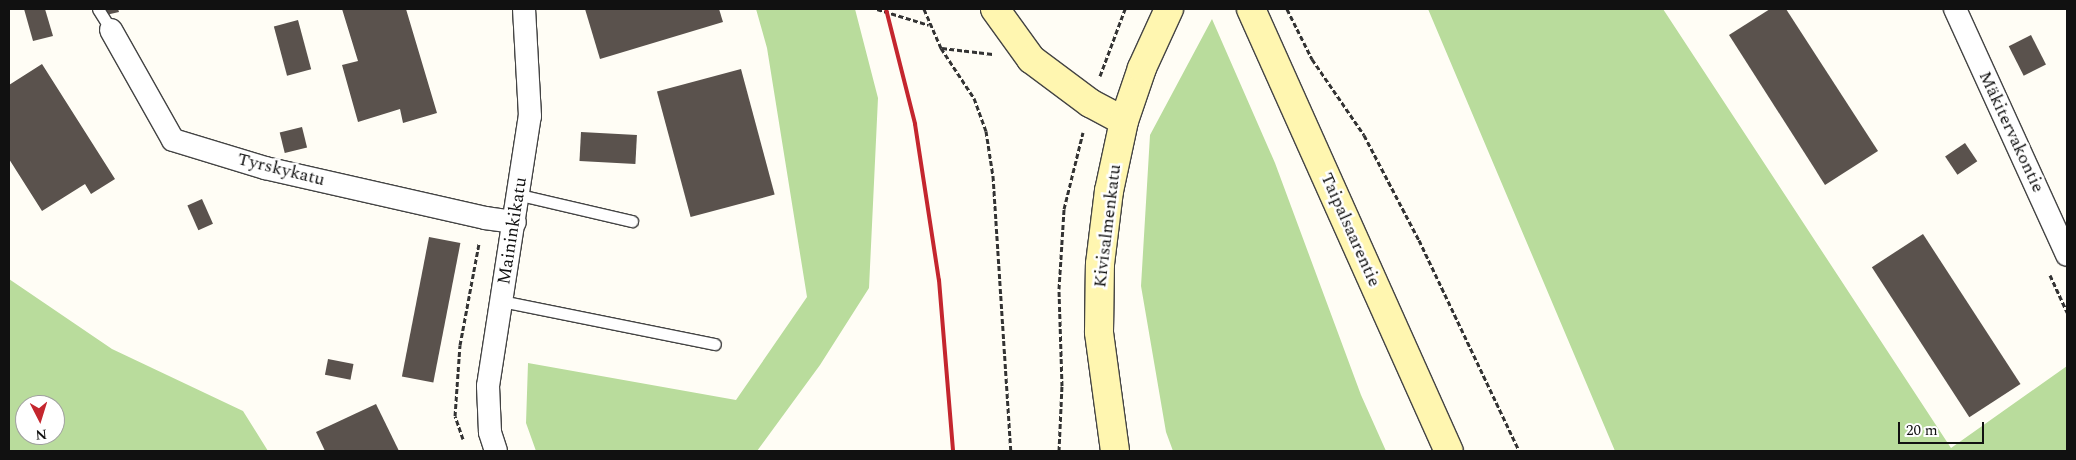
<!DOCTYPE html>
<meta charset="utf-8">
<style>
body{margin:0}
#map{position:relative;width:2076px;height:460px;overflow:hidden;background:#fffdf5;font-family:Spectral,serif}
div>[style]{position:absolute}
.forest>*{inset:0;background:#b9dc9c}
.building>*{inset:0;background:#5a524d;transform-origin:0 0}
.path>*{height:3px;margin-top:-1.5px;transform-origin:0;background:repeating-linear-gradient(90deg,#333 0 5px,transparent 0 7.5px)}
.roads{filter:drop-shadow(1px 0 #444) drop-shadow(-1px 0 #444) drop-shadow(0 1px #444) drop-shadow(0 -1px #444)}
.lane>*{height:11px;margin:-5.5px;padding:0 5.5px;transform-origin:5.5px;border-radius:5.5px;background:#fff}
.street>*{height:22px;margin:-11px;padding:0 11px;transform-origin:11px;border-radius:11px;background:#fff}
.secondary>*{height:28px;margin:-14px;padding:0 14px;transform-origin:14px;border-radius:14px;background:#fff6b0}
.rail>*{height:4px;margin:-2px;padding:0 2px;transform-origin:2px;border-radius:2px;background:#c4262e}
span{translate:-50% -50%;white-space:nowrap;text-align:center;line-height:1.15;-webkit-text-stroke:5px #fff;paint-order:stroke}
.street-label{font-size:18px;color:#111}
.frame{position:absolute;inset:0;border:10px solid #111;pointer-events:none}
.north{position:absolute;left:15px;top:395px;width:50px;height:50px;box-sizing:border-box;background:#fff;border:1px solid #a0a0a0;border-radius:50%;rotate:175deg;font-size:14px;font-weight:700;line-height:20px;text-align:center;color:#111}
.north::after{content:'';display:block;margin:auto;width:18px;height:22px;background:#c4262e;clip-path:polygon(50% 0,100% 100%,50% 72%,0 100%)}
.scale{position:absolute;left:1898px;top:422px;width:86px;height:22px;box-sizing:border-box;border:2px solid #111;border-top:0;padding-left:6px;font-size:15px;line-height:18px;white-space:nowrap;color:#111;-webkit-text-stroke:4px #fff;paint-order:stroke}
</style>
<div id="map">
<div class="forest">
<i style="clip-path:polygon(756px 9px,855px 9px,878px 98px,869px 288px,820px 365px,757px 451px,536px 451px,526px 423px,528px 363px,736px 400px,807px 297px,767px 48px)"></i>
<i style="clip-path:polygon(1428px 9px,1663px 9px,1951px 448px,2067px 366px,2067px 451px,1615px 451px)"></i>
<i style="clip-path:polygon(1212px 19px,1275px 163px,1361px 395px,1386px 451px,1173px 451px,1166px 432px,1141px 286px,1150px 135px)"></i>
<i style="clip-path:polygon(evenodd,9px 279px,112px 349px,243px 411px,268px 451px,9px 451px,9px 279px,25px 405px,55px 405px,55px 435px,25px 435px,25px 405px)"></i>
</div>
<div class="building">
<i style="clip-path:polygon(24px 9px,45px 9px,53px 36px,33px 41px)"></i>
<i style="clip-path:polygon(104px 9px,118px 9px,119px 12px,106px 15px)"></i>
<i style="clip-path:polygon(342px 9px,406px 9px,437px 113px,403px 123px,400px 109px,358px 122px,342px 65px,358px 61px)"></i>
<i style="clip-path:polygon(585px 9px,719px 9px,723px 22px,600px 59px)"></i>
<i style="clip-path:polygon(1770px 9px,1786px 9px,1878px 151px,1825px 185px,1729px 35px)"></i>
<i style="left:298px;top:20px;width:51px;height:25px;rotate:75deg"></i>
<i style="left:2031px;top:35px;width:33px;height:25px;rotate:63deg"></i>
<i style="clip-path:polygon(42px 64px,115px 179px,91px 194px,85px 184px,42px 211px,9px 159px,9px 85px)"></i>
<i style="left:741px;top:69px;width:130px;height:87px;rotate:75deg"></i>
<i style="left:302px;top:127px;width:21px;height:23px;rotate:76deg"></i>
<i style="left:581px;top:132px;width:56px;height:29px;rotate:3deg"></i>
<i style="left:1965px;top:143px;width:22px;height:24px;rotate:56deg"></i>
<i style="left:202px;top:199px;width:27px;height:16px;rotate:66deg"></i>
<i style="left:1923px;top:234px;width:179px;height:61px;rotate:57deg"></i>
<i style="left:429px;top:237px;width:32px;height:142px;rotate:11deg"></i>
<i style="left:328px;top:359px;width:26px;height:16px;rotate:11deg"></i>
<i style="clip-path:polygon(376px 404px,399px 451px,325px 451px,316px 432px)"></i>
</div>
<div class="path">
<i style="left:877px;top:9px;width:54px;rotate:17.1deg"></i>
<i style="left:924px;top:9px;width:43px;rotate:66.4deg"></i>
<i style="left:941px;top:48px;width:60px;rotate:56.6deg"></i>
<i style="left:974px;top:98px;width:35px;rotate:70deg"></i>
<i style="left:986px;top:131px;width:46px;rotate:81.2deg"></i>
<i style="left:993px;top:176px;width:276px;rotate:86.3deg"></i>
<i style="left:1287px;top:9px;width:56px;rotate:63.4deg"></i>
<i style="left:1312px;top:59px;width:92px;rotate:55.6deg"></i>
<i style="left:1364px;top:135px;width:119px;rotate:62.4deg"></i>
<i style="left:1419px;top:240px;width:233px;rotate:64.6deg"></i>
<i style="left:942px;top:48px;width:51px;rotate:6.7deg"></i>
<i style="left:1100px;top:76px;width:72px;rotate:-69.5deg"></i>
<i style="left:2050px;top:275px;width:41px;rotate:65.3deg"></i>
<i style="left:463px;top:439px;width:24px;rotate:-109deg"></i>
<i style="left:455px;top:416px;width:71px;rotate:-86deg"></i>
<i style="left:460px;top:345px;width:104px;rotate:-79.4deg"></i>
<i style="left:1059px;top:451px;width:65px;rotate:-87.4deg"></i>
<i style="left:1062px;top:386px;width:97px;rotate:-91.8deg"></i>
<i style="left:1059px;top:289px;width:80px;rotate:-86.4deg"></i>
<i style="left:1064px;top:209px;width:79px;rotate:-76.1deg"></i>
</div>
<div class="roads">
<div class="lane">
<i style="left:98px;top:9px;width:25px;rotate:58deg"></i>
<i style="left:520px;top:195px;width:115px;rotate:13.1deg"></i>
<i style="left:501px;top:301px;width:218px;rotate:11.4deg"></i>
</div>
<div class="street">
<i style="left:1955px;top:9px;width:270px;rotate:65.5deg"></i>
<i style="left:111px;top:30px;width:126px;rotate:60.6deg"></i>
<i style="left:173px;top:140px;width:96px;rotate:16.9deg"></i>
<i style="left:265px;top:168px;width:226px;rotate:12.8deg"></i>
<i style="left:485px;top:218px;width:30px;rotate:8deg"></i>
<i style="left:496px;top:451px;width:20px;rotate:-108deg"></i>
<i style="left:490px;top:432px;width:46px;rotate:-92.5deg"></i>
<i style="left:488px;top:386px;width:273px;rotate:-81.2deg"></i>
<i style="left:530px;top:116px;width:107px;rotate:-93.2deg"></i>
</div>
<div class="secondary">
<i style="left:995px;top:9px;width:62px;rotate:54.2deg"></i>
<i style="left:1031px;top:59px;width:74px;rotate:36.7deg"></i>
<i style="left:1090px;top:103px;width:38px;rotate:28deg"></i>
<i style="left:1251px;top:9px;width:484px;rotate:65.9deg"></i>
<i style="left:1115px;top:451px;width:120px;rotate:-97.7deg"></i>
<i style="left:1099px;top:332px;width:68px;rotate:-89.2deg"></i>
<i style="left:1100px;top:264px;width:74px;rotate:-83deg"></i>
<i style="left:1109px;top:191px;width:72px;rotate:-77.9deg"></i>
<i style="left:1124px;top:121px;width:56px;rotate:-71.2deg"></i>
<i style="left:1142px;top:68px;width:65px;rotate:-65.4deg"></i>
</div>
</div>
<div class="rail">
<i style="left:886px;top:9px;width:119px;rotate:75.8deg"></i>
<i style="left:915px;top:124px;width:158px;rotate:81.3deg"></i>
<i style="left:939px;top:280px;width:172px;rotate:85.3deg"></i>
</div>
<div class="street-label">
<span style="left:2011px;top:132px;rotate:65deg">Mäkitervakontie</span>
<span style="left:281px;top:170px;rotate:14deg">Tyrskykatu</span>
<span style="left:1108px;top:226px;rotate:-83deg">Kivisalmenkatu</span>
<span style="left:1350px;top:230px;rotate:66deg">Taipalsaarentie</span>
<span style="left:513px;top:231px;rotate:-81deg">Maininkikatu</span>
</div>
<div class="frame"></div>
<div class="north">N</div>
<div class="scale">20 m</div>
</div>
